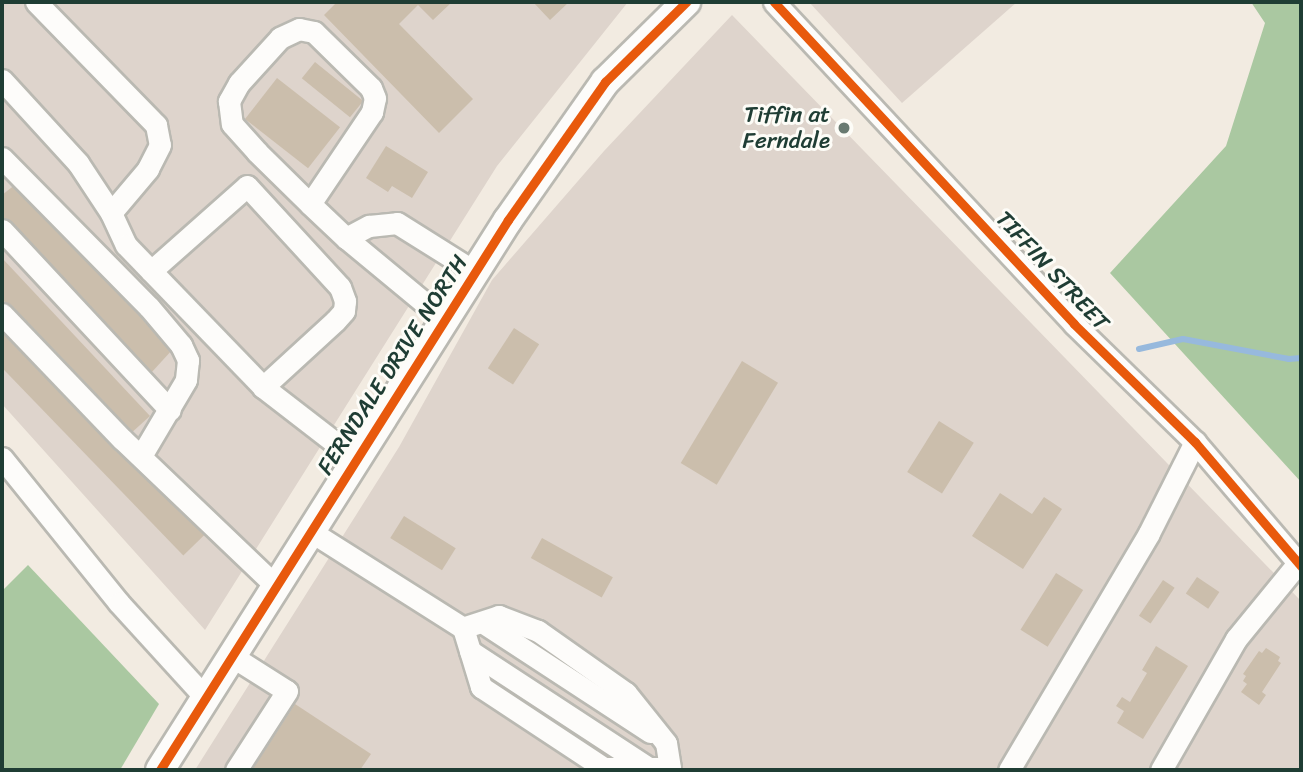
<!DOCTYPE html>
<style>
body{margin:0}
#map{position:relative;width:1303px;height:772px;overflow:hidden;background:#f2ebe1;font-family:Sriracha,sans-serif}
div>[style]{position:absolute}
.industrial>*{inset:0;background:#ded4cc}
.forest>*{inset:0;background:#aac8a1}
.stream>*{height:6px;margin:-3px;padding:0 3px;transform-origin:3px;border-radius:3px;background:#97b9dd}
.building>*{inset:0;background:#cbbeac;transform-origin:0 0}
.roads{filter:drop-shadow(2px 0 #bab9b2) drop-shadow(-2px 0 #bab9b2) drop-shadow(0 2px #bab9b2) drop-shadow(0 -2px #bab9b2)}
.minor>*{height:21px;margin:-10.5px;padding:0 10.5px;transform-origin:10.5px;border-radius:10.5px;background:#fdfcfa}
.major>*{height:28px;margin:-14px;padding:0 14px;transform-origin:14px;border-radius:14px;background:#fdfcfa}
.cycleway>*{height:9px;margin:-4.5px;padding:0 4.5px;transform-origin:4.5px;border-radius:4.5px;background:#e8590c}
.dots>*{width:19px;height:19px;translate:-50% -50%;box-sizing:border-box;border:4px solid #fdfcf7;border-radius:50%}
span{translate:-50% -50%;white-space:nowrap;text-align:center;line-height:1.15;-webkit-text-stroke:6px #fdfcf7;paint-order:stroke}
.poi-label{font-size:23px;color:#1f3d34}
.right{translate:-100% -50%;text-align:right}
.street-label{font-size:23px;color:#1f3d34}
.frame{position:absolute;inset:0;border:4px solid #1f3d34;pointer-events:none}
</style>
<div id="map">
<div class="industrial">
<i style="clip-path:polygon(2px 2px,628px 2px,497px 166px,205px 630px,2px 404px)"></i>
<i style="clip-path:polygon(809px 2px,1017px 2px,902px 103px)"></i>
<i style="clip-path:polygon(732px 15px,1301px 601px,1301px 770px,195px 770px,399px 447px,492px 280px,604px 151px)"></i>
</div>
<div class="forest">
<i style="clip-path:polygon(1251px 2px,1301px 2px,1301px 482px,1110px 273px,1226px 146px,1265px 23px)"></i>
<i style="clip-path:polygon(28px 565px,159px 704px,120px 770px,2px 770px,2px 591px)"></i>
</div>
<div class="stream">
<i style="left:1139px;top:349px;width:45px;rotate:-12.8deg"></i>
<i style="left:1183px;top:339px;width:108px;rotate:10.7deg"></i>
<i style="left:1289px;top:359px;width:12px;rotate:-5deg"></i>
</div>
<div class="building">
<i style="clip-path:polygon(337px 2px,452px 2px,433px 20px,418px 5px,399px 24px,473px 99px,439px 133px,324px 15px)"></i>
<i style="clip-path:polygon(533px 2px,569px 2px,550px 20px)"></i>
<i style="left:315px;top:62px;width:62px;height:21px;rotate:39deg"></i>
<i style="left:277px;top:78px;width:80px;height:52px;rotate:38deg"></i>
<i style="clip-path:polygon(386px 146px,428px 172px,412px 198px,392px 186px,388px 192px,366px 178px)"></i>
<i style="clip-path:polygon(16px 184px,173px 349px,151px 373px,2px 217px,2px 195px)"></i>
<i style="clip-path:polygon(2px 258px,150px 416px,129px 435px,2px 299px)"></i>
<i style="left:2px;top:326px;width:291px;height:29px;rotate:46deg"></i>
<i style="left:514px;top:328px;width:30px;height:48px;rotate:33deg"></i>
<i style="left:742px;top:361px;width:42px;height:119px;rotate:31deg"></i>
<i style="left:939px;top:421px;width:41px;height:60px;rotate:32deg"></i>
<i style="clip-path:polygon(1000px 493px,1032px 514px,1044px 497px,1062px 509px,1023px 569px,972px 536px)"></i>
<i style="left:404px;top:516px;width:61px;height:26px;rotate:32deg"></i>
<i style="left:542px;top:538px;width:81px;height:23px;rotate:29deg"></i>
<i style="left:1056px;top:573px;width:32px;height:67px;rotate:32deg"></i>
<i style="left:1197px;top:577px;width:27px;height:20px;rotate:34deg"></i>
<i style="left:1163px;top:580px;width:14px;height:43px;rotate:34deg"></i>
<i style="clip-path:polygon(1156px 646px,1188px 666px,1143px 739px,1117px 723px,1124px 711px,1116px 706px,1122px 697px,1130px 702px,1147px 673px,1142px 670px)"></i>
<i style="clip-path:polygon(1266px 648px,1280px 657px,1278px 661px,1281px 663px,1262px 692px,1266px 695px,1259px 705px,1241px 692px,1247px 684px,1243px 681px,1246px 676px,1243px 674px,1259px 651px,1262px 653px)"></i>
<i style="clip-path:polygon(295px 704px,371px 754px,360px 770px,252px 770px)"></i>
</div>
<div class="roads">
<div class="minor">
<i style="left:36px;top:2px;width:172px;rotate:45.7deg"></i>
<i style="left:156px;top:125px;width:20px;rotate:79deg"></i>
<i style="left:160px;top:145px;width:27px;rotate:117deg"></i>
<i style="left:148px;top:169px;width:57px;rotate:130.1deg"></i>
<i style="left:774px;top:2px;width:440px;rotate:47deg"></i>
<i style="left:1074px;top:324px;width:169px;rotate:44.3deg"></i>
<i style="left:1195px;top:442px;width:163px;rotate:49.5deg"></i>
<i style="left:2px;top:80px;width:113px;rotate:47.5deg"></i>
<i style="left:78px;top:163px;width:60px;rotate:56.6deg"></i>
<i style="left:111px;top:213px;width:35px;rotate:65deg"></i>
<i style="left:126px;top:245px;width:197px;rotate:46deg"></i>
<i style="left:263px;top:387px;width:118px;rotate:37.7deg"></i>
<i style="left:2px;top:158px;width:209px;rotate:45.4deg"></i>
<i style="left:149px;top:307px;width:50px;rotate:49.9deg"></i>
<i style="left:181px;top:345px;width:17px;rotate:65deg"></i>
<i style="left:188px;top:360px;width:20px;rotate:96deg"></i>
<i style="left:186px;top:380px;width:88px;rotate:120.6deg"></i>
<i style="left:310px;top:204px;width:111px;rotate:-56deg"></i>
<i style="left:372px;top:112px;width:14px;rotate:-78deg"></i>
<i style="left:375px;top:98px;width:11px;rotate:-112deg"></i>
<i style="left:371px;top:88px;width:80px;rotate:-135.5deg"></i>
<i style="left:314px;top:32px;width:15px;rotate:-169deg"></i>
<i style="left:299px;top:29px;width:21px;rotate:155deg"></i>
<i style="left:280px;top:38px;width:61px;rotate:132.3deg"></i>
<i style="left:239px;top:83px;width:21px;rotate:119deg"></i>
<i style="left:229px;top:101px;width:23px;rotate:83deg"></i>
<i style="left:232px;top:124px;width:38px;rotate:48deg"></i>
<i style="left:257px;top:152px;width:74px;rotate:44.5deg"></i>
<i style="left:310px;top:204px;width:50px;rotate:43.4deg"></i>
<i style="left:346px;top:238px;width:129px;rotate:39.6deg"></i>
<i style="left:2px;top:230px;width:246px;rotate:47deg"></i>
<i style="left:346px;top:238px;width:26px;rotate:-28deg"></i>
<i style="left:369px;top:226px;width:28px;rotate:-6deg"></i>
<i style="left:397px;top:223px;width:92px;rotate:32.1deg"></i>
<i style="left:151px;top:271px;width:128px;rotate:-41.5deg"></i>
<i style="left:247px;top:186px;width:137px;rotate:47.4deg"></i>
<i style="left:340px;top:287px;width:15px;rotate:70deg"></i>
<i style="left:345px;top:301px;width:10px;rotate:96deg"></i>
<i style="left:344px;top:311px;width:13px;rotate:132deg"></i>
<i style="left:335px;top:321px;width:98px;rotate:137.5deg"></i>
<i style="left:2px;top:314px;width:173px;rotate:46.2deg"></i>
<i style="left:122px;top:439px;width:211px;rotate:43.7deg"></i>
<i style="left:2px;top:458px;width:186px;rotate:51.1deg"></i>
<i style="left:119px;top:603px;width:126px;rotate:47.6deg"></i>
<i style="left:310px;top:531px;width:181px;rotate:32.4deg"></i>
<i style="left:463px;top:628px;width:62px;rotate:73deg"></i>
<i style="left:481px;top:687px;width:147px;rotate:33.4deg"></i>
<i style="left:604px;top:768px;width:66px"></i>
<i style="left:670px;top:768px;width:25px;rotate:-99deg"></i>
<i style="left:666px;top:743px;width:64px;rotate:-128.7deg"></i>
<i style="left:626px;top:693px;width:108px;rotate:-144.8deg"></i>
<i style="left:538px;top:631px;width:42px;rotate:-159deg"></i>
<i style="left:499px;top:616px;width:38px;rotate:162deg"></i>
<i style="left:482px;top:622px;width:201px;rotate:33.2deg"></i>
<i style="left:470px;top:651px;width:214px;rotate:33.2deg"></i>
<i style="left:230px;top:655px;width:67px;rotate:32.3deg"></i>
<i style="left:287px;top:691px;width:94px;rotate:122.8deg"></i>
<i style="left:1009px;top:770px;width:275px;rotate:-59.4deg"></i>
<i style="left:1149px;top:533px;width:102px;rotate:-63.2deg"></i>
<i style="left:1161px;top:770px;width:151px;rotate:-60.2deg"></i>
<i style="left:1236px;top:639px;width:98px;rotate:-50.8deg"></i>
</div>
<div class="major">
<i style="left:160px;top:770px;width:651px;rotate:-57.68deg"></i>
<i style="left:508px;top:220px;width:169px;rotate:-54.9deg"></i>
<i style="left:605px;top:82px;width:114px;rotate:-44.6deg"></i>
</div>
</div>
<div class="cycleway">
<i style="left:774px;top:2px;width:440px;rotate:47deg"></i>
<i style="left:1074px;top:324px;width:169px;rotate:44.3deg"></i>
<i style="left:1195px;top:442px;width:163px;rotate:49.5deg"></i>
<i style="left:160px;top:770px;width:651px;rotate:-57.68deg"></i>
<i style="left:508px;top:220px;width:169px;rotate:-54.9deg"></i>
<i style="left:605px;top:82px;width:114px;rotate:-44.6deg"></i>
</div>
<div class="dots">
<i style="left:844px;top:128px;background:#697a71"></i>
</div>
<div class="poi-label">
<span class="right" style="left:830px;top:128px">Tiffin at<br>Ferndale</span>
</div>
<div class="street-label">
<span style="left:1052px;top:271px;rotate:47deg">TIFFIN STREET</span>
<span style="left:393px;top:365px;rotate:-57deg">FERNDALE DRIVE NORTH</span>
</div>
<div class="frame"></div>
</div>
